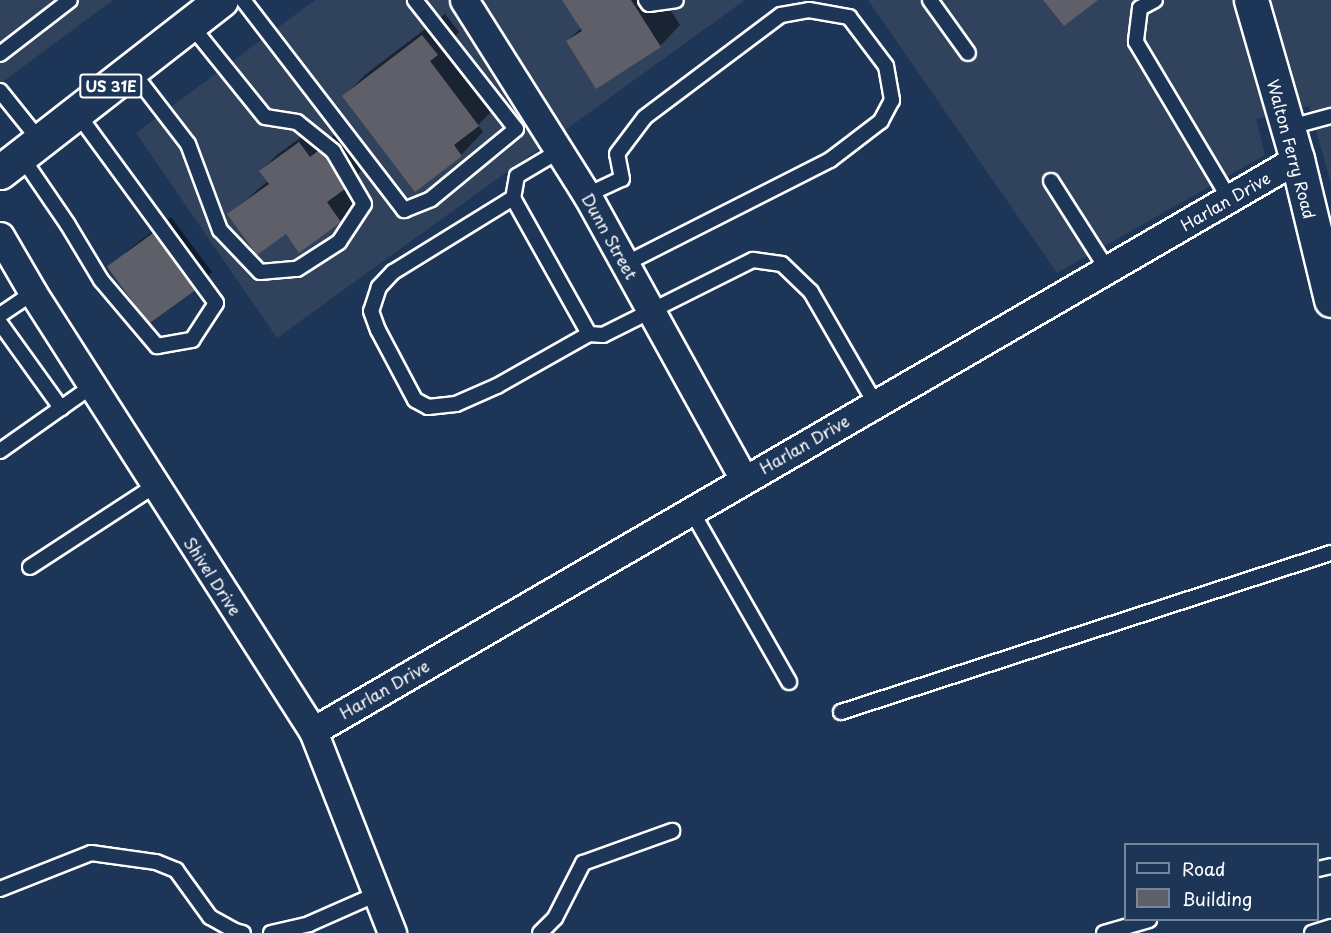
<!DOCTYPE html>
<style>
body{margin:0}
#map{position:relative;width:1331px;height:933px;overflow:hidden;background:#1d3557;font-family:"Playpen Sans",sans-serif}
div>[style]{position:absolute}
.built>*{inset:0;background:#31425c}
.shadow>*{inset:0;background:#0007}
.building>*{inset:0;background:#5f5f69;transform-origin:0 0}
.roads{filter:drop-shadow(2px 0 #fff) drop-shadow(-2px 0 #fff) drop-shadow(0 2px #fff) drop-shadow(0 -2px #fff)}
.lane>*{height:14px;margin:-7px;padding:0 7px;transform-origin:7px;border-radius:7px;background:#1d3557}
.street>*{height:27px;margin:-13.5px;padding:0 13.5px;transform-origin:13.5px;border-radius:13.5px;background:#1d3557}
.secondary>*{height:33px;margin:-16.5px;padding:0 16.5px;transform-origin:16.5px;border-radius:16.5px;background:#1d3557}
.primary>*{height:33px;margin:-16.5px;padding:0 16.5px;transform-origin:16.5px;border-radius:16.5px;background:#1d3557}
span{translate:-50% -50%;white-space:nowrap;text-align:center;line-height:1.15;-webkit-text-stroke:4.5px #1d3557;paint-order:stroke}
.shield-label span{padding:2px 4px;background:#1d3557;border:2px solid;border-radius:4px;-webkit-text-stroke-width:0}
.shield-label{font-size:15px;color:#fff;font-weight:700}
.street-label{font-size:16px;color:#fff}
.legend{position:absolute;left:1124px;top:843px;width:195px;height:78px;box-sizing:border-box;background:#1d3557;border:2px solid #77869a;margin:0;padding:8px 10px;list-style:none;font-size:18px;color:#fff}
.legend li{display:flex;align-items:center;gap:12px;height:30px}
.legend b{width:30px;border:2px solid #77869a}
</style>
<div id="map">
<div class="built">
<i style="clip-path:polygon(0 0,113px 0,0 84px)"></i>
<i style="clip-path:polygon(315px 0,745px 0,277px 338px,136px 133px)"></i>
<i style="clip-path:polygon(868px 0,1331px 0,1331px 183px,1309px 106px,1256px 119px,1265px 155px,1057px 273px)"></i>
</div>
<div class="shadow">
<i style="clip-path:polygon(564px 0,664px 0,680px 25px,660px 46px,567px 41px,581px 28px)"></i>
<i style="clip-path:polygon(445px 14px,459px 32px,452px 39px,500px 103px,478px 125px,483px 132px,461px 155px,344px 96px,366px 74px)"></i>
<i style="clip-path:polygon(317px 126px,327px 141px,336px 134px,341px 138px,361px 171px,345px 187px,358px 204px,340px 221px,300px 251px,287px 232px,229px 214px,268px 181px,261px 171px,278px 154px)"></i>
<i style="clip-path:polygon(171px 217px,212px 272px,194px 289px,152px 322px,110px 268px,127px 251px)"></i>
</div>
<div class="building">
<i style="clip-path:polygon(562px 0,631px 0,661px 47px,596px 89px,566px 41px,582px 31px)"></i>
<i style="clip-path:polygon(1043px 0,1098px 0,1064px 26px)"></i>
<i style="clip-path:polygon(422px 35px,438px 55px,430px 61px,479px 126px,454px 145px,462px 156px,415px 192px,342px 96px)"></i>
<i style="clip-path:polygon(299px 142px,310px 157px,318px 151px,324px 155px,345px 189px,327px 202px,341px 222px,299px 253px,286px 234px,257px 255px,227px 214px,269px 184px,259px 171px)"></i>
<i style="left:153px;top:233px;width:71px;height:57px;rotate:54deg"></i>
</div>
<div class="roads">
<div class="lane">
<i style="left:243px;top:0;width:265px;rotate:52.5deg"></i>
<i style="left:404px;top:210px;width:29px;rotate:-22deg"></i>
<i style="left:431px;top:199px;width:110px;rotate:-39.5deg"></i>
<i style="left:516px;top:129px;width:164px;rotate:-128.1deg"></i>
<i style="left:646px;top:0;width:5px;rotate:53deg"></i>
<i style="left:649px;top:4px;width:27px;rotate:-8deg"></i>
<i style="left:930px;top:0;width:65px;rotate:54.4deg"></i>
<i style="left:1155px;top:0;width:17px;rotate:152deg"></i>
<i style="left:1140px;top:8px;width:34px;rotate:97deg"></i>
<i style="left:1136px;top:42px;width:182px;rotate:59.2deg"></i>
<i style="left:0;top:54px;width:88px;rotate:-37.6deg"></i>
<i style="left:131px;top:70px;width:93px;rotate:52.4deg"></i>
<i style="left:188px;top:144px;width:92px;rotate:69.6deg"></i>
<i style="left:220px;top:230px;width:58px;rotate:46.4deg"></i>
<i style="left:260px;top:272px;width:37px;rotate:-5deg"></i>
<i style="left:297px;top:269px;width:50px;rotate:-32.7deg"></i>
<i style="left:339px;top:242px;width:45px;rotate:-56.7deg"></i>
<i style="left:364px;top:204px;width:61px;rotate:-120.3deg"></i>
<i style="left:333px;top:151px;width:46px;rotate:-141.1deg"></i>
<i style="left:297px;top:122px;width:32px;rotate:-171deg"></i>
<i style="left:265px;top:117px;width:119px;rotate:-128.9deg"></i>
<i style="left:0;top:91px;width:64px;rotate:51.3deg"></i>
<i style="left:1287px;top:128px;width:46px;rotate:-15.3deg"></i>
<i style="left:559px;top:151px;width:49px;rotate:149.2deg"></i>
<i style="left:517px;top:176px;width:22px;rotate:100deg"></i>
<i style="left:513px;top:198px;width:156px;rotate:60.8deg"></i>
<i style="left:589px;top:334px;width:14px;rotate:4deg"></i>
<i style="left:603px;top:335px;width:168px;rotate:-26.6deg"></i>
<i style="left:753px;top:260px;width:29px;rotate:8deg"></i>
<i style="left:782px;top:264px;width:40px;rotate:44deg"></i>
<i style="left:811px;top:292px;width:128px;rotate:60deg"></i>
<i style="left:21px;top:156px;width:83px;rotate:55.7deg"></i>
<i style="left:68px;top:225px;width:64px;rotate:59deg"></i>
<i style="left:101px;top:280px;width:87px;rotate:49.7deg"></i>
<i style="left:157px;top:346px;width:36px;rotate:-10deg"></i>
<i style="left:192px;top:340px;width:44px;rotate:-57deg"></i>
<i style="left:216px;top:303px;width:237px;rotate:-126.2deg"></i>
<i style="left:1051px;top:181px;width:104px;rotate:57.5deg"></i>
<i style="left:587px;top:195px;width:38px;rotate:-25deg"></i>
<i style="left:622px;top:179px;width:25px;rotate:-101deg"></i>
<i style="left:617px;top:154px;width:46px;rotate:-52.9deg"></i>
<i style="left:645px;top:117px;width:170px;rotate:-36.9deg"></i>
<i style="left:781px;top:15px;width:28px;rotate:-10deg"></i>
<i style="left:809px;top:10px;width:41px;rotate:9.9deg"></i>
<i style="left:849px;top:17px;width:61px;rotate:52.9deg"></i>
<i style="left:886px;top:66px;width:35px;rotate:80deg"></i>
<i style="left:892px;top:100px;width:24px;rotate:118deg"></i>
<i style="left:881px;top:121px;width:64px;rotate:142.6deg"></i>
<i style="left:830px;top:160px;width:230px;rotate:153.1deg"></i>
<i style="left:513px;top:198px;width:141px;rotate:148.3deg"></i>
<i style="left:393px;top:272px;width:21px;rotate:133deg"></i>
<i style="left:379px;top:287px;width:25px;rotate:108deg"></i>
<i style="left:371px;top:311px;width:20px;rotate:70deg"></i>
<i style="left:378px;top:330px;width:79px;rotate:62.1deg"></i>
<i style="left:415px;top:400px;width:15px;rotate:28deg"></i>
<i style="left:428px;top:407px;width:28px;rotate:-6deg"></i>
<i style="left:456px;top:404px;width:45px;rotate:-23.7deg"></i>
<i style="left:497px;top:386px;width:106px;rotate:-29.5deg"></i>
<i style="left:0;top:315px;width:40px;rotate:-34deg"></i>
<i style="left:0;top:323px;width:105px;rotate:54.3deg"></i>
<i style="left:0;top:451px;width:113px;rotate:-35.2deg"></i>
<i style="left:691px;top:510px;width:198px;rotate:60.3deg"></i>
<i style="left:30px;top:567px;width:150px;rotate:-33.1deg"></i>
<i style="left:841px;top:712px;width:515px;rotate:-17.98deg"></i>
<i style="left:1318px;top:869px;width:13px;rotate:-13deg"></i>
<i style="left:0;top:889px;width:98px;rotate:-21.6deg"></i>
<i style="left:91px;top:853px;width:66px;rotate:7.9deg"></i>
<i style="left:156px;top:862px;width:22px;rotate:22deg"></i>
<i style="left:176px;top:870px;width:58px;rotate:54.1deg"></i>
<i style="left:210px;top:917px;width:29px;rotate:29deg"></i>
<i style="left:235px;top:931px;width:8px;rotate:14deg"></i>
<i style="left:271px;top:933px;width:39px;rotate:-13deg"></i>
<i style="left:309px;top:924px;width:74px;rotate:-23.8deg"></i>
<i style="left:540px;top:933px;width:21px;rotate:-45deg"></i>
<i style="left:555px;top:918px;width:62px;rotate:-63deg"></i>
<i style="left:583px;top:863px;width:95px;rotate:-19.8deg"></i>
<i style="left:1104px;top:933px;width:47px;rotate:-16.1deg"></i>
<i style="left:1312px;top:933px;width:20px;rotate:-18deg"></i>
</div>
<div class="street">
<i style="left:464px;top:0;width:231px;rotate:57.8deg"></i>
<i style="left:587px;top:195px;width:325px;rotate:61.1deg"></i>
<i style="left:0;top:236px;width:66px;rotate:59.9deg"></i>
<i style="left:33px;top:293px;width:520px;rotate:57.41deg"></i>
<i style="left:313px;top:731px;width:217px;rotate:68.6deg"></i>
<i style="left:313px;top:731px;width:1138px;rotate:-30.17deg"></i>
</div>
<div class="secondary">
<i style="left:1251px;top:0;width:166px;rotate:73.9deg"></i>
<i style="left:1297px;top:159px;width:145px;rotate:76.4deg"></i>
</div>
<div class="primary">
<i style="left:0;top:172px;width:280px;rotate:-37.9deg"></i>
</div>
</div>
<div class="shield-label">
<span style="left:111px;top:86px">US 31E</span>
</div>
<div class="street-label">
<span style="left:1292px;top:149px;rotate:75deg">Walton Ferry Road</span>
<span style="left:1225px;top:201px;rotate:-30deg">Harlan Drive</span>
<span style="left:610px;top:236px;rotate:61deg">Dunn Street</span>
<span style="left:804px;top:444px;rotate:-30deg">Harlan Drive</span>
<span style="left:213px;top:576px;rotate:57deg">Shivel Drive</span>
<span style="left:384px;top:689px;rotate:-30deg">Harlan Drive</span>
</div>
<ul class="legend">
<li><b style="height:8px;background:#1d3557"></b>Road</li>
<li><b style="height:16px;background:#5f5f69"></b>Building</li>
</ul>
</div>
